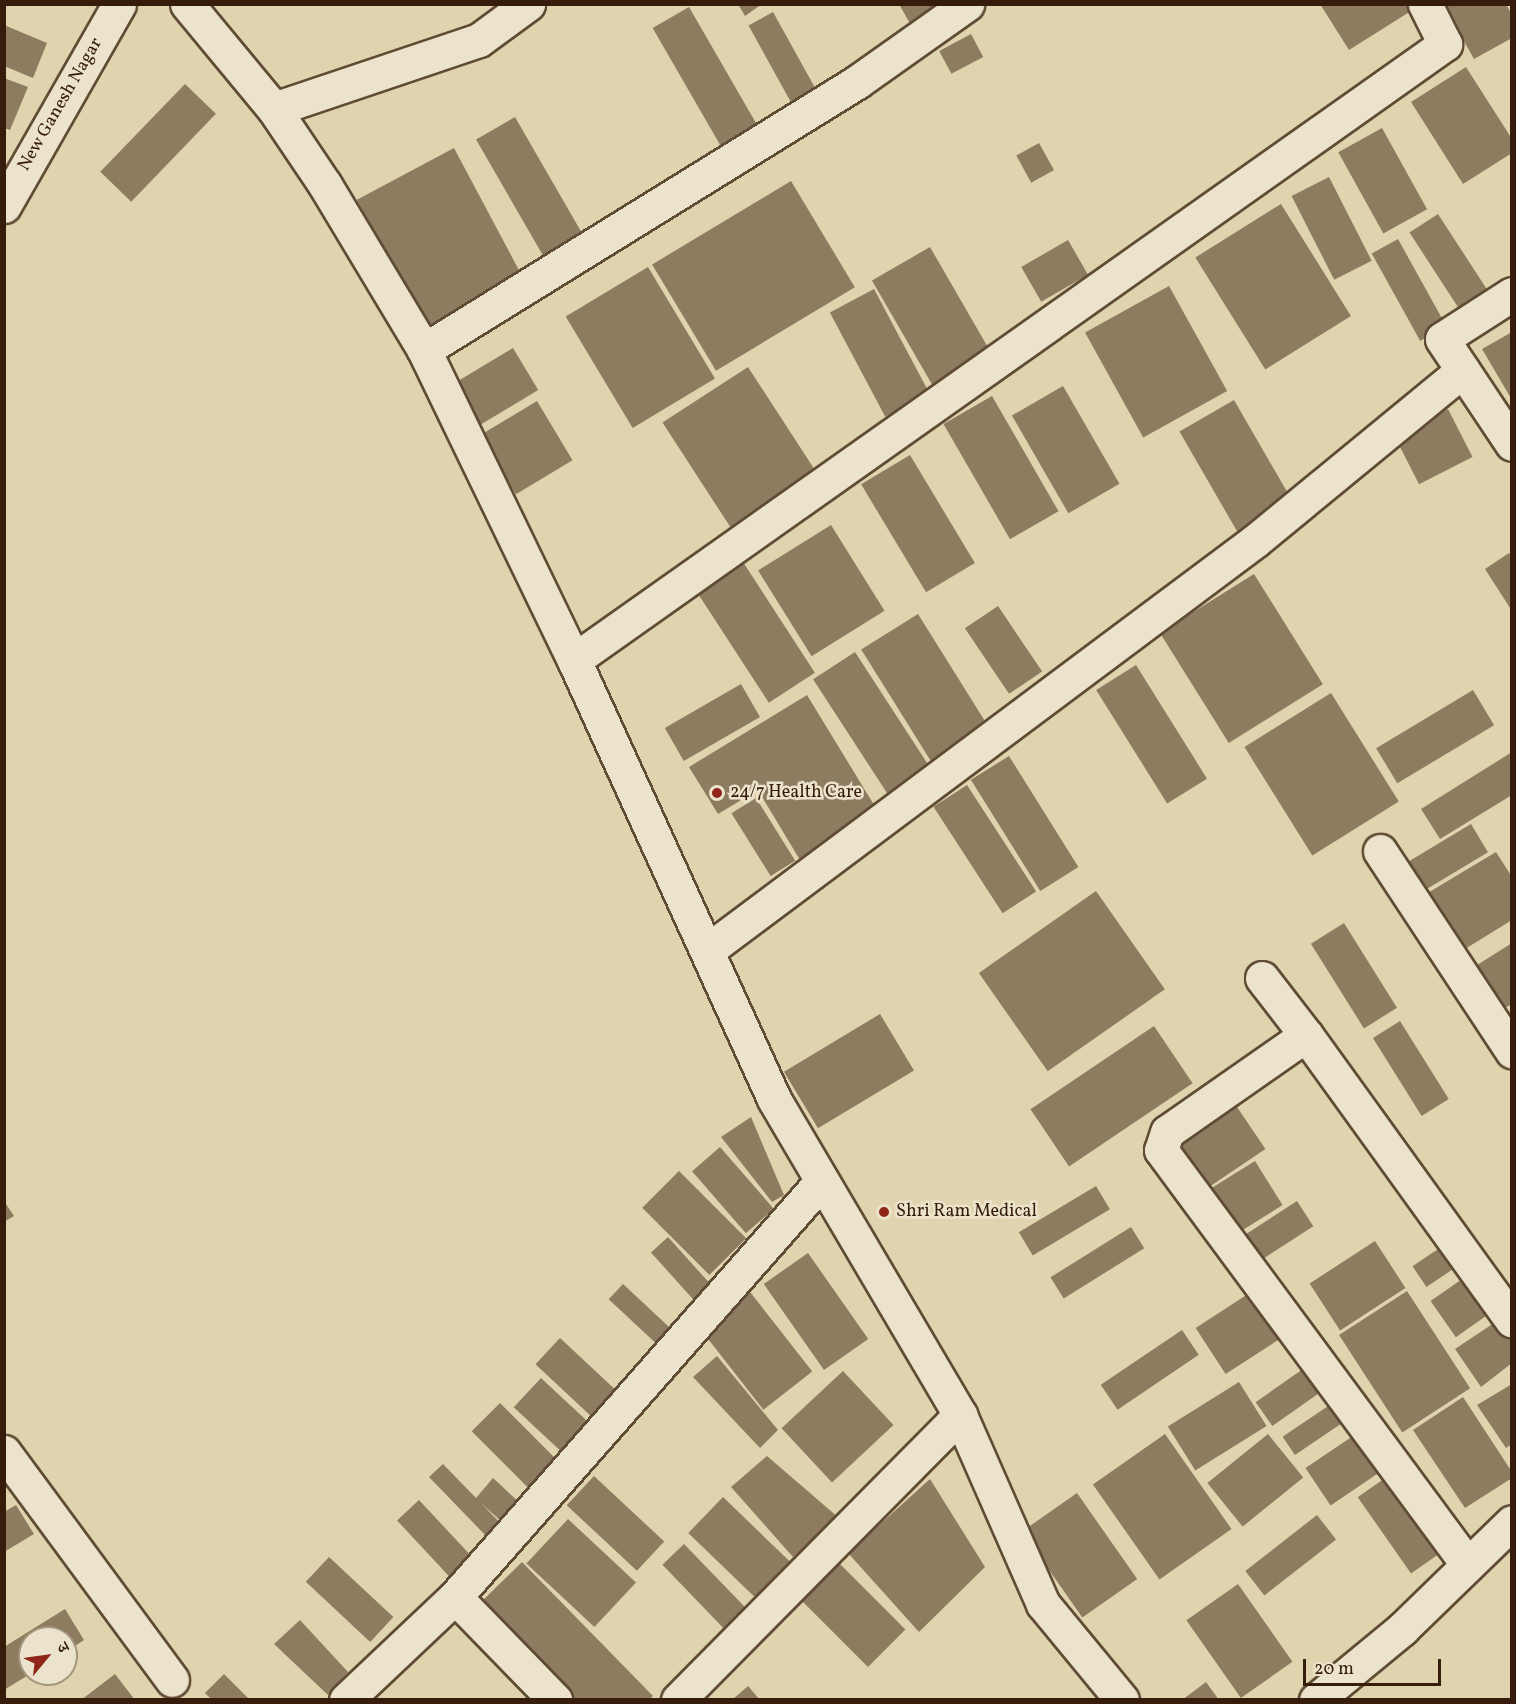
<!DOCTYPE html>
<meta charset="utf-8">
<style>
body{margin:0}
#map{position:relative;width:1516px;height:1704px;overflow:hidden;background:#e0d4af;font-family:Vollkorn,"Noto Serif Devanagari",serif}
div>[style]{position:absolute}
.building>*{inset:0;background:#8e7c60;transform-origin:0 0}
.roads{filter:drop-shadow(2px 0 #604b34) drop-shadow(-2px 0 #604b34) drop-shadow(0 2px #604b34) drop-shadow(0 -2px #604b34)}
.minor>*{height:33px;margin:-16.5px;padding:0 16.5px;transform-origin:16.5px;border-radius:16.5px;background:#ebe3cb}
.dots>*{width:16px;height:16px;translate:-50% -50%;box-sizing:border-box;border:3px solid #ebe3cb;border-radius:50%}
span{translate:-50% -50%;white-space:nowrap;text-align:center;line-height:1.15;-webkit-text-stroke:5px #ebe3cb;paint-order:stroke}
.street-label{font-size:18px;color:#361d0b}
.poi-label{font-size:18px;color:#361d0b}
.left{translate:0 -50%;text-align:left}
.frame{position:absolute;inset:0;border:6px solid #361d0b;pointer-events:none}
.north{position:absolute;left:18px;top:1626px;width:60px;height:60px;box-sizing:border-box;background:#ebe3cb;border:2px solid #a3947e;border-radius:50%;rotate:61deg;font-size:16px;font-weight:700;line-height:24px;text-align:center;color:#361d0b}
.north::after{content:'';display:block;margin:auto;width:21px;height:27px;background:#8f2418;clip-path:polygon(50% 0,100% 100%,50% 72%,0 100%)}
.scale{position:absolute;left:1303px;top:1659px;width:138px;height:27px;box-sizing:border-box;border:3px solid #361d0b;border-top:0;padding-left:8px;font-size:18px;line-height:21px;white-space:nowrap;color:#361d0b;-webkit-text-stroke:4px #ebe3cb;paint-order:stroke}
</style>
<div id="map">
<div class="building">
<i style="clip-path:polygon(738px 4px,762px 4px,745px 16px)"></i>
<i style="clip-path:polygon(899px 4px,954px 4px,913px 29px)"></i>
<i style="clip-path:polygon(1320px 4px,1407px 4px,1411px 11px,1349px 50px)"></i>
<i style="clip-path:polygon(1443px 4px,1506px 4px,1512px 15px,1512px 38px,1474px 59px)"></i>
<i style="left:689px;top:7px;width:140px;height:42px;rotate:60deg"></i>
<i style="left:773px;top:12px;width:99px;height:28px;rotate:61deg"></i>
<i style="clip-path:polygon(4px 25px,47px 43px,33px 78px,4px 66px)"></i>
<i style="left:971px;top:34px;width:26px;height:36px;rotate:62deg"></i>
<i style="clip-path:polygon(1466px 67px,1512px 139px,1512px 153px,1463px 184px,1411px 102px)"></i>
<i style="clip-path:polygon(4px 78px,28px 87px,10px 130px,4px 128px)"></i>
<i style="left:185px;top:84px;width:43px;height:122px;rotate:44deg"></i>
<i style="left:515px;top:117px;width:139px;height:45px;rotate:60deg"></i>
<i style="left:1382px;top:128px;width:93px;height:50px;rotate:61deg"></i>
<i style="left:1039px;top:143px;width:31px;height:26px;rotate:61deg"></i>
<i style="left:454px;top:148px;width:145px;height:110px;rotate:62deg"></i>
<i style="left:1329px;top:177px;width:94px;height:42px;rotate:63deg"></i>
<i style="left:791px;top:181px;width:124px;height:162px;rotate:59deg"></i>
<i style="left:1281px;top:204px;width:132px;height:101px;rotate:58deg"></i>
<i style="left:1438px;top:214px;width:93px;height:34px;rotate:57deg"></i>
<i style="left:1398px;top:239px;width:100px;height:30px;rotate:61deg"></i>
<i style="left:1068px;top:240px;width:40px;height:54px;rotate:60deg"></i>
<i style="left:930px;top:247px;width:121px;height:67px;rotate:60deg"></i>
<i style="left:648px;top:267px;width:130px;height:96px;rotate:59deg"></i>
<i style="left:1169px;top:286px;width:120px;height:96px;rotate:61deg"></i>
<i style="left:874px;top:289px;width:118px;height:50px;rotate:62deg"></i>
<i style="clip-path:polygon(1512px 332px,1512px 400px,1482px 349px)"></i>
<i style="left:513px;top:348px;width:49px;height:69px;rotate:59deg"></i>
<i style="left:748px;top:367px;width:127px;height:102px;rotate:57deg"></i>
<i style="left:1063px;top:386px;width:113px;height:59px;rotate:60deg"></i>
<i style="left:992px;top:396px;width:133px;height:56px;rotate:60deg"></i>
<i style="left:1234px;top:400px;width:117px;height:63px;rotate:60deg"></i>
<i style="left:537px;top:401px;width:69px;height:66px;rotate:59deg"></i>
<i style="left:1448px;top:409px;width:54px;height:60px;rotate:63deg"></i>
<i style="left:910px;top:455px;width:126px;height:57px;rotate:59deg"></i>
<i style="left:831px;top:525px;width:101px;height:86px;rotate:58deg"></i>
<i style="clip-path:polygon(1509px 553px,1512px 558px,1512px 611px,1485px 569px)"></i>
<i style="left:743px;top:562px;width:132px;height:55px;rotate:57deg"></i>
<i style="left:1254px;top:574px;width:130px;height:111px;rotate:58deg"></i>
<i style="left:998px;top:606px;width:79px;height:40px;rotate:56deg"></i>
<i style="left:918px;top:614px;width:135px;height:67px;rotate:58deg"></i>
<i style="left:855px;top:652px;width:139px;height:50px;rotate:57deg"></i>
<i style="left:1136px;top:665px;width:134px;height:47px;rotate:58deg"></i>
<i style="left:741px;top:684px;width:38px;height:88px;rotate:60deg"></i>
<i style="left:1473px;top:690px;width:41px;height:113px;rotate:59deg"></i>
<i style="left:1331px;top:693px;width:128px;height:102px;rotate:58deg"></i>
<i style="clip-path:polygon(807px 695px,882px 818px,803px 865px,758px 790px,718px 814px,689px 767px)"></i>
<i style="clip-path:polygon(1512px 752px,1512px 795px,1440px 839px,1421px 809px)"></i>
<i style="left:1009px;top:756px;width:131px;height:45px;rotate:58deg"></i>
<i style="left:967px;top:785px;width:127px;height:40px;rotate:57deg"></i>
<i style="left:756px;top:798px;width:74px;height:29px;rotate:58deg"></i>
<i style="left:1471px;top:824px;width:33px;height:85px;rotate:59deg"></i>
<i style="clip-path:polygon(1496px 852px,1512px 877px,1512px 920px,1452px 957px,1416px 900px)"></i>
<i style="left:1096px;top:891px;width:120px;height:143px;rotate:55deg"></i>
<i style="left:1344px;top:923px;width:100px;height:39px;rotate:58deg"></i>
<i style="clip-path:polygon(1512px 943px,1512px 1004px,1493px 1015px,1466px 972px)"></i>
<i style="left:880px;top:1014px;width:66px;height:112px;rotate:59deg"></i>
<i style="left:1400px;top:1021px;width:92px;height:32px;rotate:58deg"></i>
<i style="left:1154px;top:1026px;width:69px;height:149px;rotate:56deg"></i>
<i style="left:1233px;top:1101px;width:58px;height:72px;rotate:56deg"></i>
<i style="clip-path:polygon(751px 1117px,784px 1195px,772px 1202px,721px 1137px)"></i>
<i style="left:720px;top:1147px;width:82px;height:37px;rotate:49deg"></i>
<i style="left:1255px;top:1161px;width:52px;height:54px;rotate:58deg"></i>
<i style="left:679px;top:1171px;width:95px;height:52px;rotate:45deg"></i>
<i style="left:1096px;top:1186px;width:27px;height:90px;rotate:59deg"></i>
<i style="clip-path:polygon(4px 1201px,14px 1216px,4px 1222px)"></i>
<i style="left:1297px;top:1201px;width:30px;height:72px;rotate:57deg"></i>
<i style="left:1131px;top:1227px;width:25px;height:95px;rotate:58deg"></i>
<i style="left:668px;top:1237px;width:74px;height:23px;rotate:48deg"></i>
<i style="left:1375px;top:1241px;width:56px;height:78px;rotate:57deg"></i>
<i style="left:1444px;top:1245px;width:25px;height:38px;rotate:56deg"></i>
<i style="left:808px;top:1253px;width:105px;height:54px;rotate:55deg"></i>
<i style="left:1465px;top:1277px;width:44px;height:42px;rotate:55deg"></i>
<i style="left:623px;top:1284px;width:81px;height:21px;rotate:43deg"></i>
<i style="left:747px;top:1288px;width:106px;height:62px;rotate:52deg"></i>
<i style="left:1407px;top:1291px;width:116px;height:81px;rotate:57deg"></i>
<i style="left:1251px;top:1292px;width:55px;height:66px;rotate:57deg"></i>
<i style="clip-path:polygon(1497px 1321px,1512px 1342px,1512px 1363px,1481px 1387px,1455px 1349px)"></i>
<i style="left:1182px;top:1330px;width:30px;height:98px;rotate:56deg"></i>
<i style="left:560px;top:1338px;width:86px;height:36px;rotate:43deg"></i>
<i style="clip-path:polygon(717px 1356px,778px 1430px,760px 1448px,693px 1377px)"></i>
<i style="left:1313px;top:1362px;width:29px;height:70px;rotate:55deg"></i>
<i style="left:843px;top:1371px;width:74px;height:84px;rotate:47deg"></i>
<i style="left:541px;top:1378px;width:80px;height:40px;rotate:43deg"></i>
<i style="left:1239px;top:1382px;width:52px;height:84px;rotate:58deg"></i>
<i style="clip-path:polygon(1512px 1384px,1512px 1444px,1506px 1448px,1477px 1405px)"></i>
<i style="clip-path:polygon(1463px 1397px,1512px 1472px,1512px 1478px,1465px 1508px,1413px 1430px)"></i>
<i style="left:1334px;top:1402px;width:22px;height:62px;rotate:56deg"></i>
<i style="left:500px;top:1403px;width:83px;height:40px;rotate:45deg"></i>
<i style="left:1165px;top:1434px;width:116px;height:88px;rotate:55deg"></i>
<i style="left:1268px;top:1434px;width:56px;height:78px;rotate:51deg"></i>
<i style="left:1356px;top:1434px;width:45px;height:61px;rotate:56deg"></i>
<i style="clip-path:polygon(767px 1456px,839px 1518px,793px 1557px,731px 1487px)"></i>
<i style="clip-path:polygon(443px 1464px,476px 1498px,493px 1478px,521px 1504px,503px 1523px,481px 1503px,504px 1527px,490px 1540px,429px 1477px)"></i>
<i style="left:594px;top:1476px;width:96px;height:40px;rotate:43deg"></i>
<i style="left:1388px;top:1476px;width:93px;height:37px;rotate:55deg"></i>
<i style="clip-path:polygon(930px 1479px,985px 1567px,919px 1632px,848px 1553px)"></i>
<i style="left:1077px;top:1493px;width:105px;height:67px;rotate:55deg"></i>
<i style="left:723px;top:1497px;width:102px;height:50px;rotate:44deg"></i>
<i style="left:419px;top:1500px;width:79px;height:30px;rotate:47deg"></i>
<i style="clip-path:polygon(16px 1505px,34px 1534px,4px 1552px,4px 1512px)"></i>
<i style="left:1317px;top:1515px;width:31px;height:91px;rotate:52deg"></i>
<i style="left:568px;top:1519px;width:93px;height:61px;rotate:43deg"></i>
<i style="left:684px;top:1544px;width:88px;height:30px;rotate:46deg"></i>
<i style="left:329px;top:1557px;width:88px;height:34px;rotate:43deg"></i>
<i style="left:834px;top:1558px;width:101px;height:53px;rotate:45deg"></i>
<i style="clip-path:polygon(522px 1562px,653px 1696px,649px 1700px,576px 1700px,480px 1603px)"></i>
<i style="left:1238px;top:1584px;width:95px;height:63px;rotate:55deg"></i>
<i style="clip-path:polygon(65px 1609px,84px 1640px,66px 1652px,66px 1638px,30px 1638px,30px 1674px,4px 1690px,4px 1647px)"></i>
<i style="clip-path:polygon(300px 1620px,348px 1672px,328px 1695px,274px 1644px)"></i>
<i style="clip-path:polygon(115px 1674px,135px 1700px,81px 1700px)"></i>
<i style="clip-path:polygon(224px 1674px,250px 1700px,212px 1700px,205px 1693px)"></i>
<i style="clip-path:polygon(1206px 1682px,1219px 1700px,1182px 1700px)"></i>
<i style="clip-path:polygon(748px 1686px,760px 1700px,732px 1700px)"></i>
</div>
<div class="roads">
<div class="minor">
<i style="left:187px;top:4px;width:136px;rotate:50.4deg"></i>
<i style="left:274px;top:109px;width:92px;rotate:56.1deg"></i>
<i style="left:325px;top:185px;width:192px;rotate:59deg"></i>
<i style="left:424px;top:350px;width:344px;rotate:64.2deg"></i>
<i style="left:574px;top:660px;width:482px;rotate:65.5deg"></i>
<i style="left:774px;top:1099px;width:367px;rotate:59.5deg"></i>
<i style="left:960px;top:1415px;width:206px;rotate:66.3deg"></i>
<i style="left:1043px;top:1604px;width:124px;rotate:50.5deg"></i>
<i style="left:274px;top:109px;width:216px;rotate:-18.6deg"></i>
<i style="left:479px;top:40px;width:61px;rotate:-36.3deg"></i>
<i style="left:4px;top:206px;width:232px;rotate:-60.3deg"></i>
<i style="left:1512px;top:294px;width:83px;rotate:147.3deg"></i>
<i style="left:1442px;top:339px;width:126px;rotate:56.3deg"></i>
<i style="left:424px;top:350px;width:509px;rotate:-31.75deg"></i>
<i style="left:857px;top:82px;width:135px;rotate:-35.3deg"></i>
<i style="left:574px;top:660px;width:1067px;rotate:-35.27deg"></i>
<i style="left:1445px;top:44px;width:45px;rotate:-116.6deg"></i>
<i style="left:1380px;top:851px;width:240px;rotate:56.6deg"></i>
<i style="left:708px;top:950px;width:683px;rotate:-36.79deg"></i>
<i style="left:1255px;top:541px;width:269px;rotate:-39.4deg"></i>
<i style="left:1262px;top:978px;width:72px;rotate:52.3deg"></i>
<i style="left:1306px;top:1035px;width:169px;rotate:145.1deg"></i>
<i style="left:1167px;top:1132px;width:19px;rotate:108deg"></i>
<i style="left:1161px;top:1150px;width:516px;rotate:53.51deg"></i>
<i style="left:1306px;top:1035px;width:352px;rotate:54.2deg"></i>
<i style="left:4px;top:1452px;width:283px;rotate:53.6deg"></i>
<i style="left:455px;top:1597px;width:144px;rotate:45.8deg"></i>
<i style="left:346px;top:1700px;width:150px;rotate:-43.4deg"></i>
<i style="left:455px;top:1597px;width:553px;rotate:-48.59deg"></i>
<i style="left:678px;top:1700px;width:401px;rotate:-45.3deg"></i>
<i style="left:1316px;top:1700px;width:112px;rotate:-39.5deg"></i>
<i style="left:1402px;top:1629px;width:153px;rotate:-44.2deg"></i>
</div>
</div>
<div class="dots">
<i style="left:717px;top:793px;background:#8f2418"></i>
<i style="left:884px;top:1212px;background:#8f2418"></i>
</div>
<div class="street-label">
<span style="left:61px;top:105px;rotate:-60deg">New Ganesh Nagar</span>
</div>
<div class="poi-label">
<span class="left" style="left:730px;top:793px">24/7 Health Care</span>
<span class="left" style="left:896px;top:1212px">Shri Ram Medical</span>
</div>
<div class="frame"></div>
<div class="north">उ</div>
<div class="scale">20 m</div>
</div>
